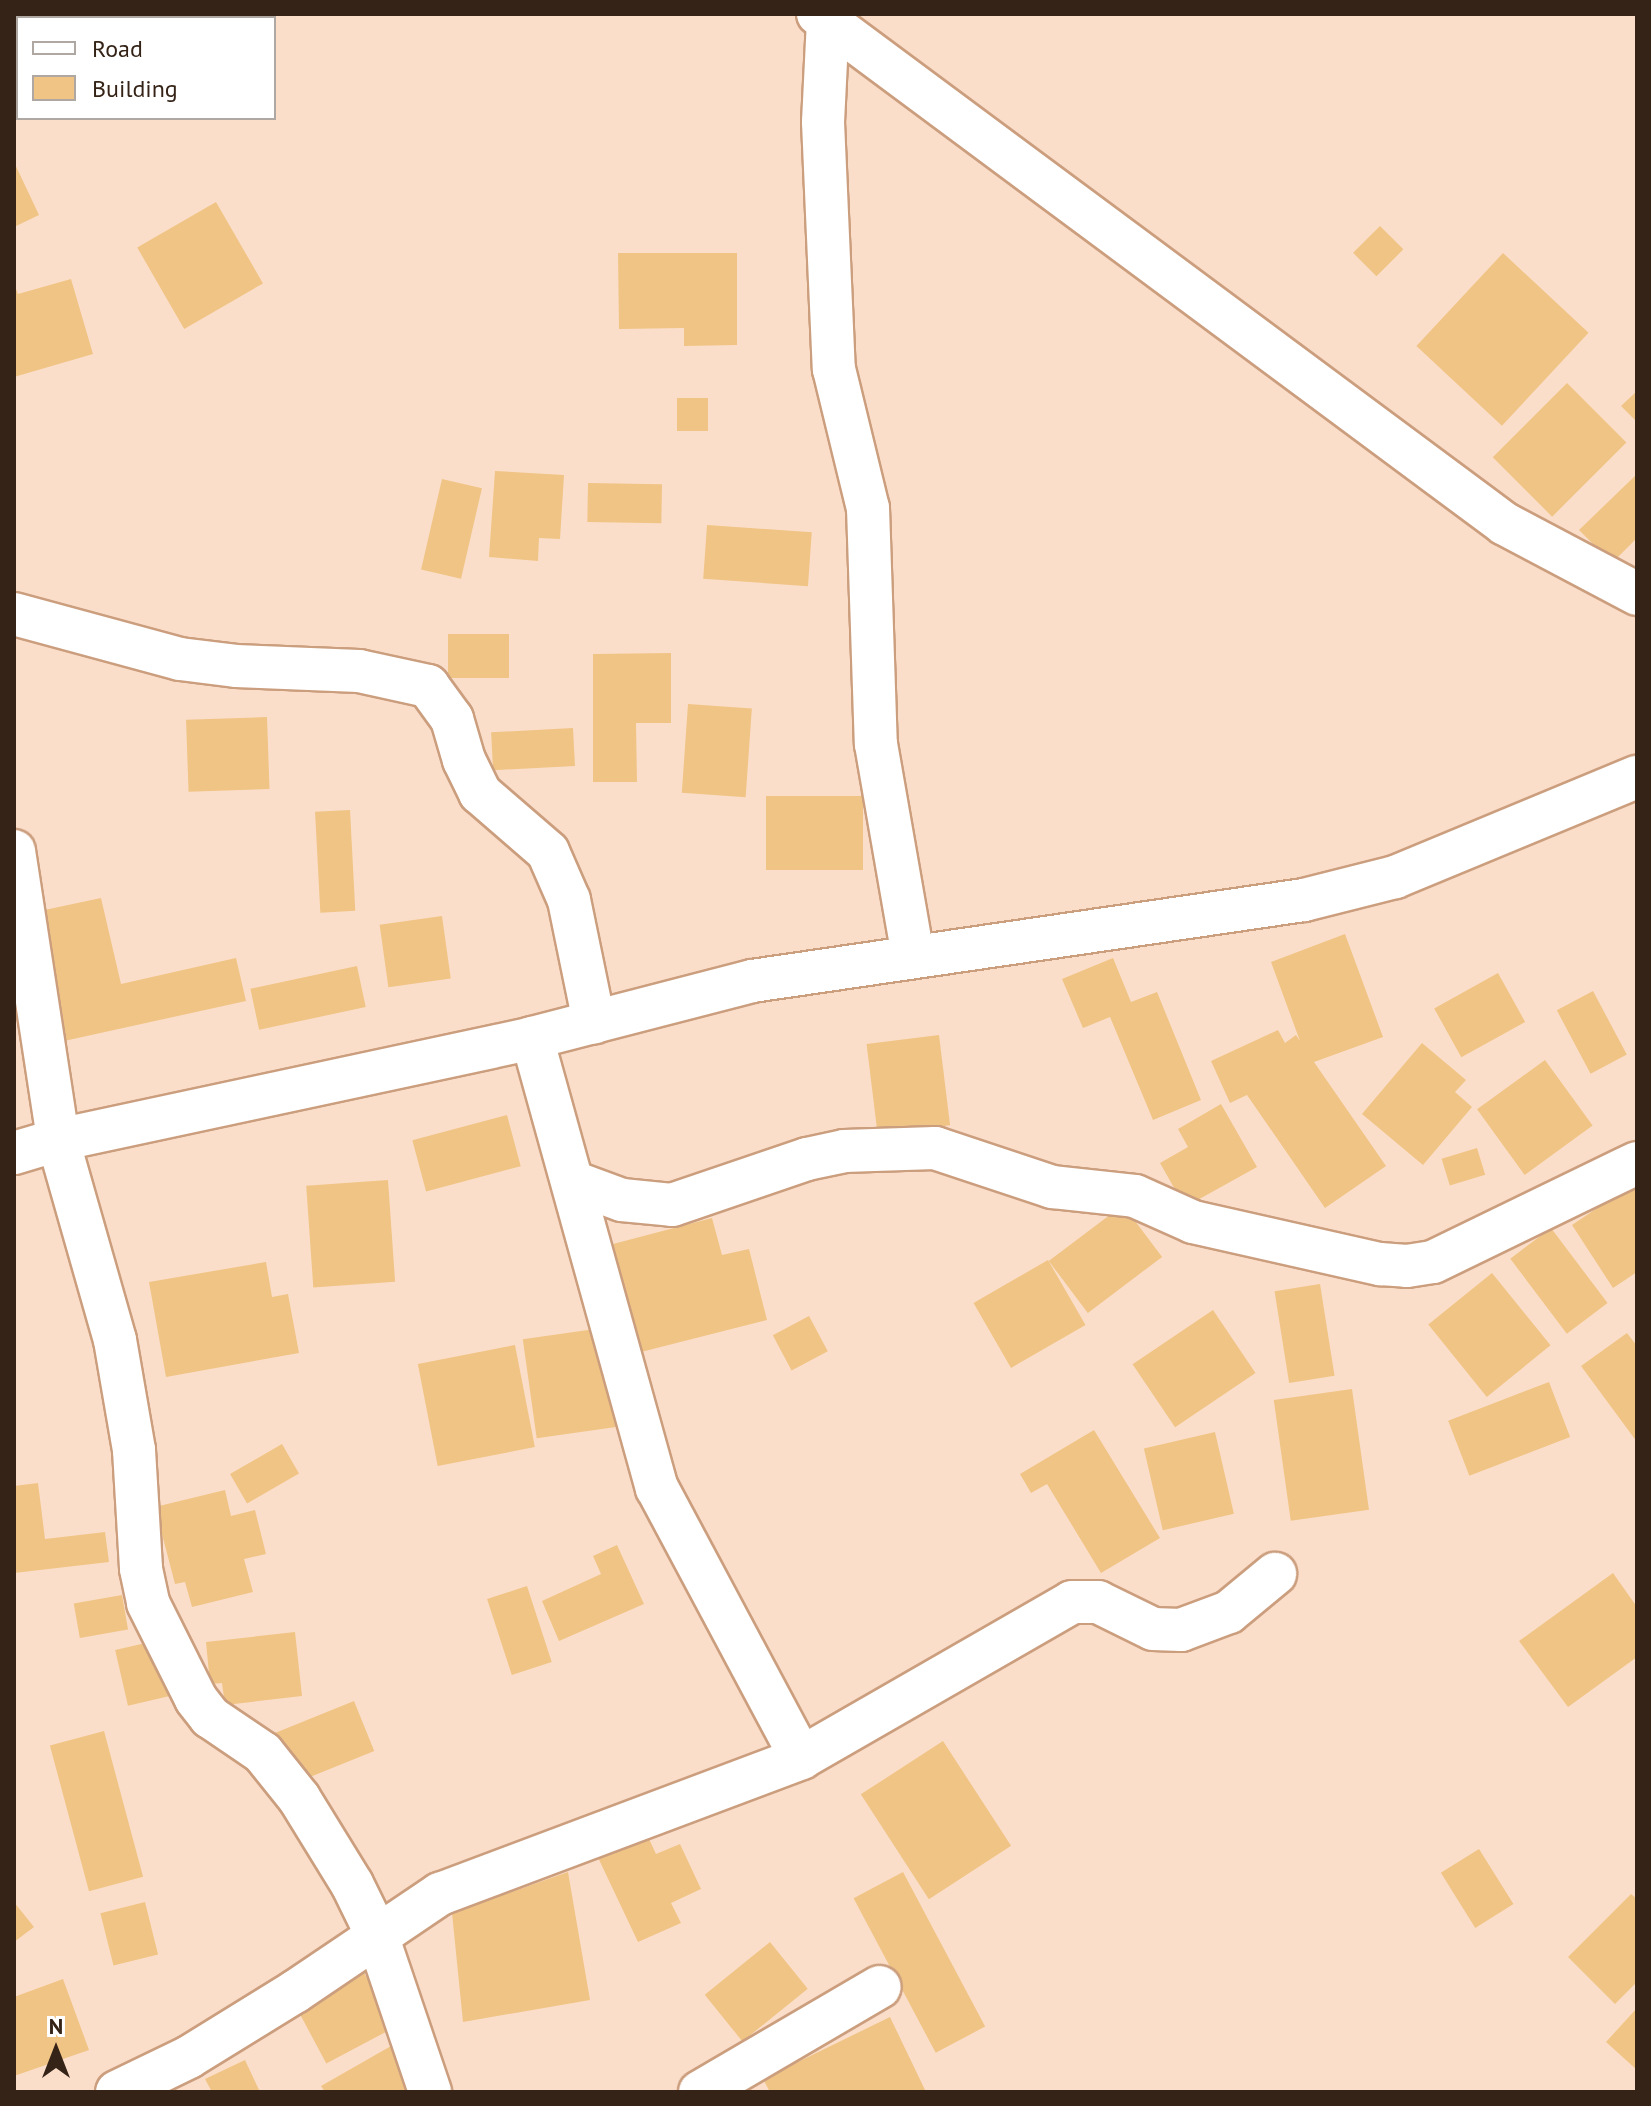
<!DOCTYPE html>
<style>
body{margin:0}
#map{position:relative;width:1651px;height:2106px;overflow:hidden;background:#fbdeca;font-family:"PT Sans",sans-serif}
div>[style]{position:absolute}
.building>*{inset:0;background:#f0c484;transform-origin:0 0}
.roads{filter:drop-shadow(2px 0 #cb9e7e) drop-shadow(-2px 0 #cb9e7e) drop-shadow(0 2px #cb9e7e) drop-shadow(0 -2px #cb9e7e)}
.minor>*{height:42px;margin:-21px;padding:0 21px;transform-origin:21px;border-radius:21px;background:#fff}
span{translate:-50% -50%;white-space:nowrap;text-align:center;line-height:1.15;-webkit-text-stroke:6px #fff;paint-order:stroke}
.frame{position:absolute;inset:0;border:16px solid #342316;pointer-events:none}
.legend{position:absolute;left:16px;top:16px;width:260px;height:104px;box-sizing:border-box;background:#fff;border:2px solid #aea7a2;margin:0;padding:10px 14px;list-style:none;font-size:24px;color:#342316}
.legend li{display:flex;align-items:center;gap:16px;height:40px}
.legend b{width:40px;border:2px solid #aea7a2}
.north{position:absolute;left:16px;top:2010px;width:80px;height:80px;-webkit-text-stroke:6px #fff;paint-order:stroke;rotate:0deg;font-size:22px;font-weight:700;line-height:32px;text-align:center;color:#342316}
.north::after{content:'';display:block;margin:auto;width:28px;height:36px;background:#342316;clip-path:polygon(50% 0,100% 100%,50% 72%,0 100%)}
</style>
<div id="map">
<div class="building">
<i style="clip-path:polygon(14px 162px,39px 215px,14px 227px)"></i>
<i style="left:216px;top:202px;width:94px;height:91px;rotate:60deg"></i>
<i style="left:1380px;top:226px;width:33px;height:38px;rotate:45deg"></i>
<i style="clip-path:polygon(618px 253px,737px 253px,737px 345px,684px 346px,684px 328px,619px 329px)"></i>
<i style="left:1503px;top:253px;width:117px;height:127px;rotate:43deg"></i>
<i style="clip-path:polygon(71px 279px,93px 354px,14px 377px,14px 284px,18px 294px)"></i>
<i style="left:1567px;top:383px;width:84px;height:105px;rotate:45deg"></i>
<i style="clip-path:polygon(1637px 391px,1637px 422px,1621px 406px)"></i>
<i style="left:677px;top:398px;width:31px;height:33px"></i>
<i style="clip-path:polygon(495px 471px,564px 475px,560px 539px,539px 538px,538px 561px,489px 557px)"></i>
<i style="clip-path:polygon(1637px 474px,1637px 538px,1612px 563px,1579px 530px)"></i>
<i style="left:442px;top:479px;width:41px;height:93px;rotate:13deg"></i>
<i style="left:588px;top:483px;width:74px;height:39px;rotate:1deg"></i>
<i style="left:707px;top:525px;width:105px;height:54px;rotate:4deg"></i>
<i style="left:448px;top:634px;width:61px;height:44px"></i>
<i style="clip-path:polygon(671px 653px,671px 723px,636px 723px,637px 782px,593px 782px,593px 654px)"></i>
<i style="left:688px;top:704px;width:64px;height:89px;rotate:4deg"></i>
<i style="left:267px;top:717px;width:72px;height:81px;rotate:88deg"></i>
<i style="left:573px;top:728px;width:38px;height:82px;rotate:87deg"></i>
<i style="left:766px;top:796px;width:97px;height:74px"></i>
<i style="left:350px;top:810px;width:101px;height:35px;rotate:87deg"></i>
<i style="clip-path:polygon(101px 898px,121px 984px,236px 958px,246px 1001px,64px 1041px,35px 912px)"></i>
<i style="left:442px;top:916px;width:63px;height:63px;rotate:82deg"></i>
<i style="clip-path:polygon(1345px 934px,1383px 1037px,1314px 1062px,1386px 1166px,1325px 1208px,1247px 1095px,1230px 1103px,1211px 1061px,1278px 1030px,1285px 1043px,1296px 1035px,1300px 1041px,1271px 962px)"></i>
<i style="clip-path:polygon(1113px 958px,1131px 1002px,1157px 992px,1201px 1100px,1153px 1120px,1110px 1017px,1083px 1028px,1062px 979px)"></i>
<i style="left:357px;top:966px;width:42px;height:109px;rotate:78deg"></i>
<i style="left:1498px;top:973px;width:56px;height:73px;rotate:61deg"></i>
<i style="left:1593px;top:991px;width:72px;height:41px;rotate:62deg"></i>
<i style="left:939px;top:1035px;width:91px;height:73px;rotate:83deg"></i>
<i style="clip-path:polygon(1422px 1043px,1466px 1080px,1455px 1092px,1472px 1107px,1423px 1165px,1362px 1114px)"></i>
<i style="left:1545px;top:1060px;width:81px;height:84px;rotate:54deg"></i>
<i style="clip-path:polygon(1221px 1104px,1257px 1167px,1185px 1207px,1160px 1163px,1188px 1147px,1178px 1129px)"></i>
<i style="left:507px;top:1115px;width:53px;height:98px;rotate:75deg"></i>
<i style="left:1477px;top:1148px;width:28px;height:37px;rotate:73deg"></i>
<i style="left:388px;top:1180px;width:102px;height:82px;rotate:86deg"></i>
<i style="clip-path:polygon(1633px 1184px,1637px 1190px,1637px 1272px,1613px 1288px,1572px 1225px)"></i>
<i style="left:1123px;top:1205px;width:65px;height:93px;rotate:53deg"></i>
<i style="clip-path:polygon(712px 1218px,722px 1255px,749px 1249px,767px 1320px,641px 1352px,613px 1244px)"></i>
<i style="left:1551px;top:1228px;width:94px;height:51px;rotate:53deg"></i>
<i style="left:1048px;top:1260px;width:75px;height:86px;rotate:60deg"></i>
<i style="clip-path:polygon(266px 1262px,272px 1297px,288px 1294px,299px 1353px,166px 1377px,149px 1282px)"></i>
<i style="left:1492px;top:1273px;width:93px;height:82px;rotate:51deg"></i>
<i style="left:1320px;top:1284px;width:93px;height:46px;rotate:81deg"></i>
<i style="left:1213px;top:1310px;width:76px;height:97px;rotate:56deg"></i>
<i style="left:809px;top:1316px;width:40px;height:41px;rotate:62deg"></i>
<i style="left:602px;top:1328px;width:100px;height:80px;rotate:82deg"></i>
<i style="clip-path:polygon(1627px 1333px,1637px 1346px,1637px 1442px,1581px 1366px)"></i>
<i style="left:515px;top:1345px;width:104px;height:99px;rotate:79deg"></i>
<i style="left:1549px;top:1382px;width:59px;height:108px;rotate:69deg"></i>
<i style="left:1352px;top:1389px;width:122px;height:79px;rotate:82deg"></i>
<i style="clip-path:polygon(1094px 1430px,1160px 1538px,1101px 1573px,1047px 1484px,1031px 1493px,1020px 1474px)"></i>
<i style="left:1215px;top:1432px;width:84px;height:73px;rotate:77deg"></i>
<i style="left:282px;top:1444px;width:34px;height:60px;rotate:60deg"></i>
<i style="clip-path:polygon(38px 1483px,45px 1539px,105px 1532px,109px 1562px,14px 1573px,14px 1486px)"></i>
<i style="clip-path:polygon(225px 1490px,231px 1516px,255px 1510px,266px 1554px,244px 1559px,253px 1592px,192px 1607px,185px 1582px,175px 1584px,155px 1507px)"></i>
<i style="clip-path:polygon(617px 1545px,644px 1604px,559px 1641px,542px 1601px,601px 1574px,593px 1556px)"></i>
<i style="clip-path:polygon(1613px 1573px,1637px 1607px,1637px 1657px,1568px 1707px,1519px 1641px)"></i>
<i style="left:527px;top:1586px;width:80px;height:42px;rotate:72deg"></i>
<i style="left:122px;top:1595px;width:35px;height:49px;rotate:80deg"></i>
<i style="clip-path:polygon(295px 1632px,302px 1696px,225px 1705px,222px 1683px,210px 1684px,206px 1642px)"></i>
<i style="left:159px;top:1640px;width:57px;height:45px;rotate:77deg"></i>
<i style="left:354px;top:1701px;width:54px;height:88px;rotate:68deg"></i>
<i style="left:104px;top:1731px;width:151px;height:56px;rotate:75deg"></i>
<i style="left:943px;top:1741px;width:125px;height:98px;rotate:57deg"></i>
<i style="clip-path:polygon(642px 1824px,656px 1854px,680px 1844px,701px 1889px,671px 1903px,681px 1923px,638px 1942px,593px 1847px)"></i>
<i style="left:1479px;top:1849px;width:65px;height:45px;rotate:58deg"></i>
<i style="clip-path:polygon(568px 1872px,590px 2000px,463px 2022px,452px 1913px)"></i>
<i style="left:903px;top:1872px;width:175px;height:56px;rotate:62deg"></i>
<i style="clip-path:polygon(1631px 1894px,1637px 1899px,1637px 1982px,1615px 2004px,1568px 1957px)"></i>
<i style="clip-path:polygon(14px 1902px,34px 1927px,14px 1942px)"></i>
<i style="left:145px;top:1902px;width:54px;height:46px;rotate:76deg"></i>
<i style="left:770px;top:1942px;width:60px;height:84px;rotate:51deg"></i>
<i style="left:361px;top:1967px;width:69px;height:76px;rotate:62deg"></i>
<i style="clip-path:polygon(63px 1979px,89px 2050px,14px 2076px,14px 1997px)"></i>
<i style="clip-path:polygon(1637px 2008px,1637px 2070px,1606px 2042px)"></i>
<i style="clip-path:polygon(890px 2017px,926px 2092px,770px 2092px,763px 2079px)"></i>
<i style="clip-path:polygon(391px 2046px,418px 2092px,325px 2092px,321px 2086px)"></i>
<i style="clip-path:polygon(245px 2060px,260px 2092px,212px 2092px,205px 2079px)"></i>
</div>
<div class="roads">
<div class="minor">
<i style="left:818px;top:14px;width:856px;rotate:36.59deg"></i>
<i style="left:1505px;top:524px;width:149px;rotate:27.9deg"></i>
<i style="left:828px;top:20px;width:102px;rotate:92.8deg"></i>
<i style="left:823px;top:122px;width:247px;rotate:87.5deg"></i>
<i style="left:834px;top:369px;width:143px;rotate:76.3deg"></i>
<i style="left:868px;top:508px;width:236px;rotate:88.1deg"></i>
<i style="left:876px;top:744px;width:215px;rotate:80.1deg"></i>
<i style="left:14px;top:614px;width:172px;rotate:15.2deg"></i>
<i style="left:180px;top:659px;width:56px;rotate:7.1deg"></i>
<i style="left:236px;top:666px;width:123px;rotate:2.3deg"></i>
<i style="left:359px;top:671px;width:71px;rotate:12.3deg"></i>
<i style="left:428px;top:686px;width:41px;rotate:54deg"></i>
<i style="left:452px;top:719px;width:43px;rotate:73.7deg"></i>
<i style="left:464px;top:760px;width:37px;rotate:64deg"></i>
<i style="left:480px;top:793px;width:90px;rotate:40.9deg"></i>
<i style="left:548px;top:852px;width:52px;rotate:66.4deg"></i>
<i style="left:569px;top:900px;width:125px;rotate:78.4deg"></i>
<i style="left:14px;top:851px;width:292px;rotate:81.3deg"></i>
<i style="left:58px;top:1140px;width:208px;rotate:74.1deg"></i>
<i style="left:115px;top:1340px;width:112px;rotate:80.2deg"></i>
<i style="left:134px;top:1450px;width:119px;rotate:86.6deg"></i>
<i style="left:141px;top:1569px;width:35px;rotate:78deg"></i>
<i style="left:148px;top:1603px;width:107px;rotate:63.4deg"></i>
<i style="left:196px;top:1699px;width:23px;rotate:52deg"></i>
<i style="left:210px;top:1717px;width:64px;rotate:34.2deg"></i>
<i style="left:263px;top:1753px;width:58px;rotate:51.3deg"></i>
<i style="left:299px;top:1798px;width:101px;rotate:58.4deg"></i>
<i style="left:352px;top:1884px;width:57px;rotate:63.9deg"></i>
<i style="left:377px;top:1935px;width:166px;rotate:71.3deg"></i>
<i style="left:532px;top:1038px;width:467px;rotate:74.5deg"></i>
<i style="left:657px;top:1488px;width:306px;rotate:61.9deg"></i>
<i style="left:14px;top:1153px;width:46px;rotate:-16.5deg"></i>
<i style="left:58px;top:1140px;width:485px;rotate:-12.1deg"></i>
<i style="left:532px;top:1038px;width:227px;rotate:-14.5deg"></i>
<i style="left:752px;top:981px;width:558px;rotate:-8.35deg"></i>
<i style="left:1304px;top:900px;width:94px;rotate:-14.2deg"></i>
<i style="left:1395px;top:877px;width:262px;rotate:-22.5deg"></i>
<i style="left:573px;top:1182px;width:52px;rotate:20.2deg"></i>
<i style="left:622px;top:1200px;width:50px;rotate:5.7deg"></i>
<i style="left:672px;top:1205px;width:143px;rotate:-18.8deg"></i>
<i style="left:807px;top:1159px;width:38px;rotate:-12deg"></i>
<i style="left:844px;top:1151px;width:91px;rotate:-1.9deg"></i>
<i style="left:935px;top:1148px;width:123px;rotate:18.4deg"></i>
<i style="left:1052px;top:1187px;width:83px;rotate:6.2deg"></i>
<i style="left:1135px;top:1196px;width:64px;rotate:24.1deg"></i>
<i style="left:1193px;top:1222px;width:192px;rotate:12.7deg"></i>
<i style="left:1380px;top:1264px;width:27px;rotate:4deg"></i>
<i style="left:1407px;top:1266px;width:26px;rotate:-9deg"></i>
<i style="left:1433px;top:1262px;width:227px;rotate:-25.9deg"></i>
<i style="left:117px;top:2092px;width:80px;rotate:-25.9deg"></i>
<i style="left:189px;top:2057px;width:126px;rotate:-31.7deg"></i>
<i style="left:296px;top:1991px;width:174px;rotate:-34deg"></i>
<i style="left:440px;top:1894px;width:386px;rotate:-20.6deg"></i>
<i style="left:801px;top:1758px;width:313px;rotate:-29.9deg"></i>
<i style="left:1072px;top:1602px;width:26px"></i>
<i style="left:1098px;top:1602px;width:61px;rotate:26.1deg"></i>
<i style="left:1153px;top:1629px;width:28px;rotate:2deg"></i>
<i style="left:1181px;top:1630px;width:51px;rotate:-20.6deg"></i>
<i style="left:1229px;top:1612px;width:60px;rotate:-39.6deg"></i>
<i style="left:700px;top:2092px;width:208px;rotate:-30.3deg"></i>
</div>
</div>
<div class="frame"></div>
<ul class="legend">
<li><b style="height:10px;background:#fff"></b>Road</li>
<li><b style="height:22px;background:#f0c484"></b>Building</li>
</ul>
<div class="north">N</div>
</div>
